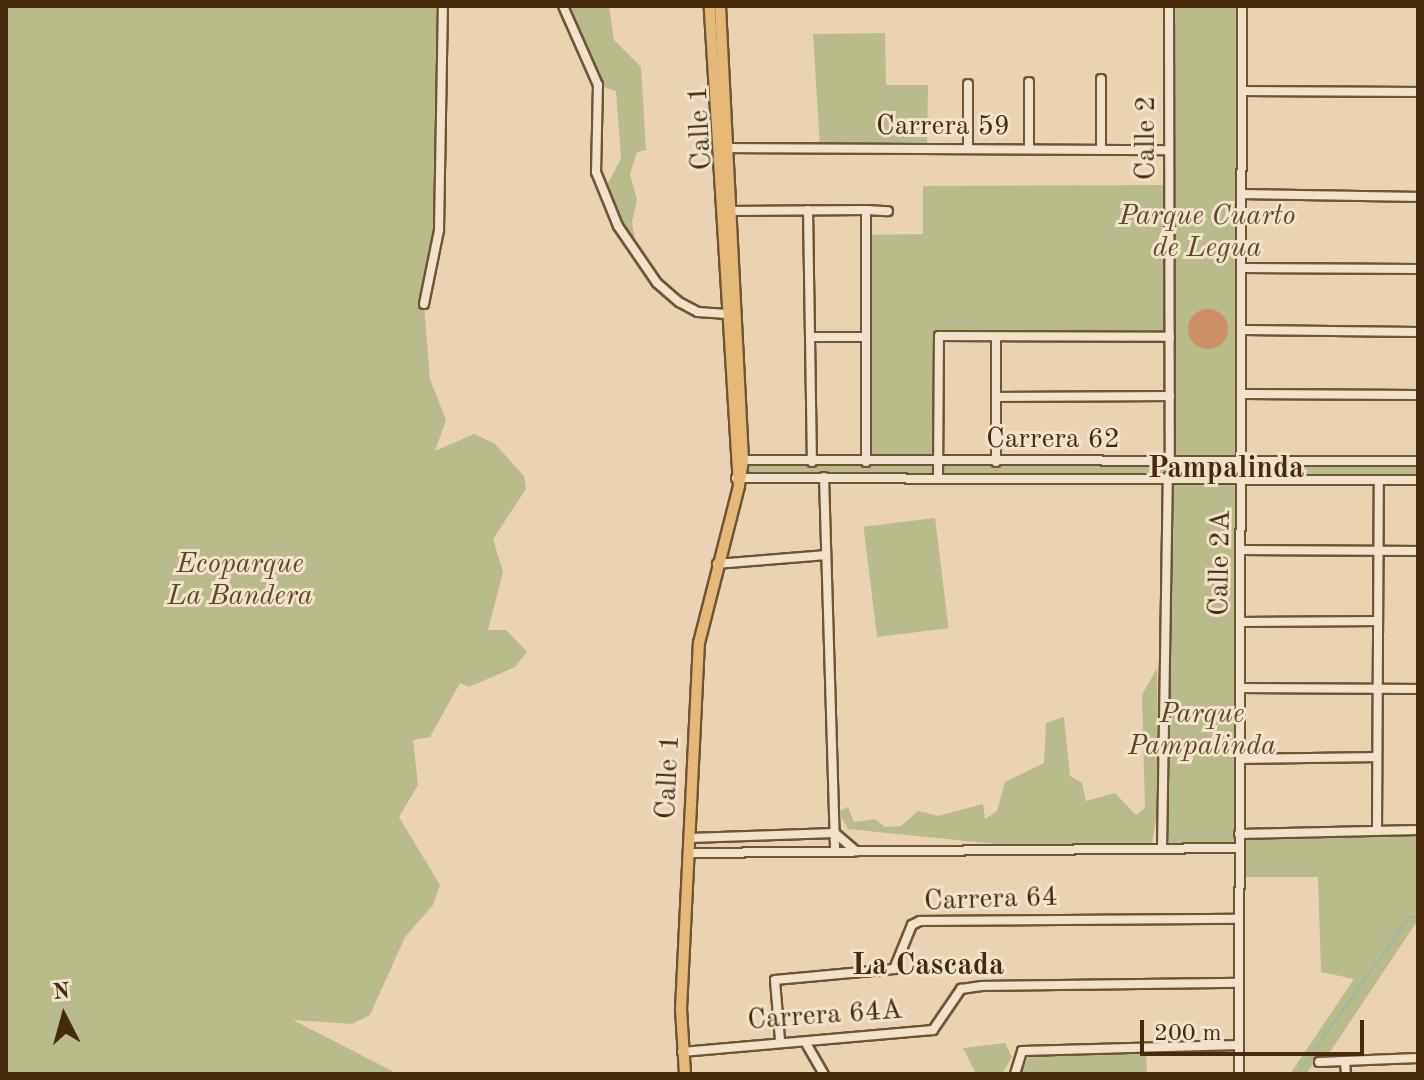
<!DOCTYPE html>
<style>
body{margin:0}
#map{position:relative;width:1424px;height:1080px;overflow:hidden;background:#ead3b2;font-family:"Old Standard TT",serif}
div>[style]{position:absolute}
.green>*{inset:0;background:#babb8a;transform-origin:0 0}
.stream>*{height:2px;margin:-1px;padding:0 1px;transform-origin:1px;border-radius:1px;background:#98b7b0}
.building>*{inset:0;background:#cf8f65}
.round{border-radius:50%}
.roads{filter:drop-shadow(2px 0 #6e5535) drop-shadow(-2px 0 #6e5535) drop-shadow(0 2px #6e5535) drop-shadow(0 -2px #6e5535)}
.minor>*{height:8px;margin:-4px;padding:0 4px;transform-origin:4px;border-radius:4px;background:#f1e2cd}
.major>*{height:10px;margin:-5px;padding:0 5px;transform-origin:5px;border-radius:5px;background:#e5ba79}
span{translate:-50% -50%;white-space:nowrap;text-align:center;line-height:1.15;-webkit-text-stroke:6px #f1e2cd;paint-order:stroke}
.street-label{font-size:28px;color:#452b0b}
.park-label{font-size:28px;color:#5c4824;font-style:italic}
.neighbourhood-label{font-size:30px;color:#452b0b;font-weight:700}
.frame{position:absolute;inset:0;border:8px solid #452b0b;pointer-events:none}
.north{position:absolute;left:24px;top:976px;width:80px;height:80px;-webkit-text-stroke:6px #f1e2cd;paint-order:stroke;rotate:354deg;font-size:22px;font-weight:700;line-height:32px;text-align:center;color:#452b0b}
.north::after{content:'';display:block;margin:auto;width:28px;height:36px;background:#452b0b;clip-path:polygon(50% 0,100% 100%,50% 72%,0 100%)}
.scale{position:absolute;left:1140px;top:1020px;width:224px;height:36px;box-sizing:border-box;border:4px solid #452b0b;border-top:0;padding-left:10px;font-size:24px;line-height:28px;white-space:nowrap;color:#452b0b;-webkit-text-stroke:6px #f1e2cd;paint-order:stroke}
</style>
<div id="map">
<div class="green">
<i style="clip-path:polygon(6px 6px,443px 6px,439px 230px,424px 304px,430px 379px,446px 420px,435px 451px,474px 434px,494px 443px,524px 476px,526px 489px,493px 539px,503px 572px,488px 630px,506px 630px,527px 652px,515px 667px,469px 687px,460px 683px,430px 737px,413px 740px,418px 785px,399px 817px,440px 885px,433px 905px,405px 937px,370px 1015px,352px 1024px,293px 1020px,398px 1074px,6px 1074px)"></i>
<i style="clip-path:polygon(563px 6px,609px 6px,614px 40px,641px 67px,646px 150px,637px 152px,630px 174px,637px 200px,632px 222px,637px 252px,605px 189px,621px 158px,616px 91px,598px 85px)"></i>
<i style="clip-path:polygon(evenodd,1169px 6px,1242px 6px,1245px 461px,1418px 461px,1418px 480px,1245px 479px,1239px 833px,1418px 830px,1418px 920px,1328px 1055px,1318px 1057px,1306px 1074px,1290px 1074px,1354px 979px,1321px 972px,1318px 877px,1239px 877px,1238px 848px,1162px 849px,1168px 477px,743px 478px,743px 460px,866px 462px,866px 235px,923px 234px,923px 186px,1169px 185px,1169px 6px,940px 336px,1169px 338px,1170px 461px,939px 462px,940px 336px)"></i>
<i style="clip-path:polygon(885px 33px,886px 85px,928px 85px,927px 149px,820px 148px,813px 34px)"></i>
<i style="left:935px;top:518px;width:111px;height:72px;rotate:83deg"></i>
<i style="clip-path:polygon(1157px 668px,1159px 803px,1152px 843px,1026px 847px,848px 829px,838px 811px,848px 807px,854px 822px,875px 819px,885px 827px,901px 826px,918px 811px,938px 816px,983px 804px,985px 819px,997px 811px,1005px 782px,1044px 763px,1046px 723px,1064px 717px,1070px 776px,1082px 783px,1086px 801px,1115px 793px,1136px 815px,1145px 808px,1142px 695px)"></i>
<i style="clip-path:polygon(1005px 1043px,1012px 1057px,1003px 1072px,976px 1074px,963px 1048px)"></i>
<i style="clip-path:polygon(1146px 1051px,1147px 1074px,1021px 1074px,1029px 1055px)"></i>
</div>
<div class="stream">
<i style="left:1297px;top:1074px;width:193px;rotate:-54.3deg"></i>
<i style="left:1410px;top:917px;width:8px;rotate:-7deg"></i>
</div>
<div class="building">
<i class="round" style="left:1188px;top:309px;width:40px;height:40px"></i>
</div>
<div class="roads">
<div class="minor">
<i style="left:563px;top:6px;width:86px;rotate:66.1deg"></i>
<i style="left:598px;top:85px;width:87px;rotate:91.3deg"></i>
<i style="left:596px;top:172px;width:58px;rotate:67.8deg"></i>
<i style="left:618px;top:226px;width:69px;rotate:55.6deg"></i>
<i style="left:657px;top:283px;width:29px;rotate:41deg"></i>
<i style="left:679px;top:302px;width:21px;rotate:28deg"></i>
<i style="left:698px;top:312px;width:29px;rotate:4deg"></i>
<i style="left:1169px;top:6px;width:455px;rotate:89.9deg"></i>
<i style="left:1029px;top:82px;width:67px;rotate:90deg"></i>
<i style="left:1244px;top:91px;width:174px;rotate:0.3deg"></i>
<i style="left:722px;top:148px;width:447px;rotate:0.3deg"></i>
<i style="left:968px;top:149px;width:65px;rotate:-90deg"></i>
<i style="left:1101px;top:150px;width:71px;rotate:-90deg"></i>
<i style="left:1244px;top:194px;width:174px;rotate:1deg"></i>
<i style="left:808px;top:210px;width:252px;rotate:89.1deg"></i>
<i style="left:866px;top:210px;width:22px;rotate:3deg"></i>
<i style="left:730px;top:211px;width:136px;rotate:-0.4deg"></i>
<i style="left:866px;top:210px;width:252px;rotate:90deg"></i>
<i style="left:1243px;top:268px;width:175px;rotate:0.3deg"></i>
<i style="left:424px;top:304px;width:76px;rotate:-78.5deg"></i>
<i style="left:439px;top:230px;width:224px;rotate:-89deg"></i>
<i style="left:1245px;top:330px;width:173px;rotate:0.7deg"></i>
<i style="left:810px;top:337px;width:55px"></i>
<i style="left:996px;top:337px;width:125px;rotate:90deg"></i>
<i style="left:1245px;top:394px;width:173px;rotate:0.3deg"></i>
<i style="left:996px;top:397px;width:174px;rotate:-0.3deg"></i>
<i style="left:739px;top:460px;width:679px;rotate:0.08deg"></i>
<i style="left:824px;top:477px;width:375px;rotate:88.3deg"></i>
<i style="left:938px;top:477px;width:141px;rotate:-89.6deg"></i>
<i style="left:939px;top:336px;width:231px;rotate:0.2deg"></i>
<i style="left:736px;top:478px;width:682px;rotate:0.17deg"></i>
<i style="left:1242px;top:550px;width:176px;rotate:0.3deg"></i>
<i style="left:717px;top:564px;width:109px;rotate:-4.7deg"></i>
<i style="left:1242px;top:622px;width:136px;rotate:-0.4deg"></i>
<i style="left:1241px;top:688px;width:177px;rotate:0.3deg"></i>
<i style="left:1240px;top:759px;width:137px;rotate:-0.8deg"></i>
<i style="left:1377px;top:831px;width:351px;rotate:-89.7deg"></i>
<i style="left:1239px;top:834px;width:179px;rotate:-1.3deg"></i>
<i style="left:690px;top:838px;width:145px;rotate:-2deg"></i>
<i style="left:835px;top:833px;width:28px;rotate:41deg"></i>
<i style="left:1162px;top:849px;width:372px;rotate:-89.1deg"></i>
<i style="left:689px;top:853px;width:550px;rotate:-0.52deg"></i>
<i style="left:780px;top:1040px;width:60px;rotate:-94.8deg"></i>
<i style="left:775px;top:980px;width:120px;rotate:-5.3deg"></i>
<i style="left:894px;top:969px;width:48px;rotate:-67.8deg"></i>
<i style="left:912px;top:925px;width:9px;rotate:-27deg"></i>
<i style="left:920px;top:921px;width:318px;rotate:-0.4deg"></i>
<i style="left:807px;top:1045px;width:34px;rotate:60deg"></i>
<i style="left:682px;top:1052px;width:252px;rotate:-5deg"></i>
<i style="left:933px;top:1030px;width:50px;rotate:-55.7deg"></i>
<i style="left:961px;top:989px;width:21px;rotate:-8deg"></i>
<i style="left:982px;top:986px;width:256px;rotate:-0.7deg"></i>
<i style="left:1345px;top:1061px;width:13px;rotate:86deg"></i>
<i style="left:1319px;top:1062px;width:99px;rotate:-2.3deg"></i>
<i style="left:1015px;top:1074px;width:24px;rotate:-73deg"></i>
<i style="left:1022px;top:1051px;width:217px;rotate:-1.6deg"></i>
<i style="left:1239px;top:1074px;width:1068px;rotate:-89.84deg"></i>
</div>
<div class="major">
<i style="left:720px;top:6px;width:455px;rotate:87.1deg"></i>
<i style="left:743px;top:460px;width:26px;rotate:99deg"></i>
<i style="left:685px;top:1074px;width:65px;rotate:-93.5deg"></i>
<i style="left:681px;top:1009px;width:366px;rotate:-87.2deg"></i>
<i style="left:699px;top:643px;width:162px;rotate:-75.7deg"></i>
<i style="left:739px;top:486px;width:481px;rotate:-93.5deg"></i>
</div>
</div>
<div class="street-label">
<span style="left:943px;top:127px">Carrera 59</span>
<span style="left:701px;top:128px;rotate:-93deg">Calle 1</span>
<span style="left:1147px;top:138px;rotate:-90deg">Calle 2</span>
<span style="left:1053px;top:440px">Carrera 62</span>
<span style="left:1221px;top:563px;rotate:-89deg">Calle 2A</span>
<span style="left:669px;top:777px;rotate:-87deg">Calle 1</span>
<span style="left:991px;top:900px;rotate:-2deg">Carrera 64</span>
<span style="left:825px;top:1016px;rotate:-4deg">Carrera 64A</span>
</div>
<div class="park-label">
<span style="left:1207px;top:233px">Parque Cuarto<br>de Legua</span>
<span style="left:240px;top:581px">Ecoparque<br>La Bandera</span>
<span style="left:1202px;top:731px">Parque<br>Pampalinda</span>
</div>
<div class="neighbourhood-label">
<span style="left:1226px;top:469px">Pampalinda</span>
<span style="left:928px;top:966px">La Cascada</span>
</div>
<div class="frame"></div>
<div class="north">N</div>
<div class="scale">200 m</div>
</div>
